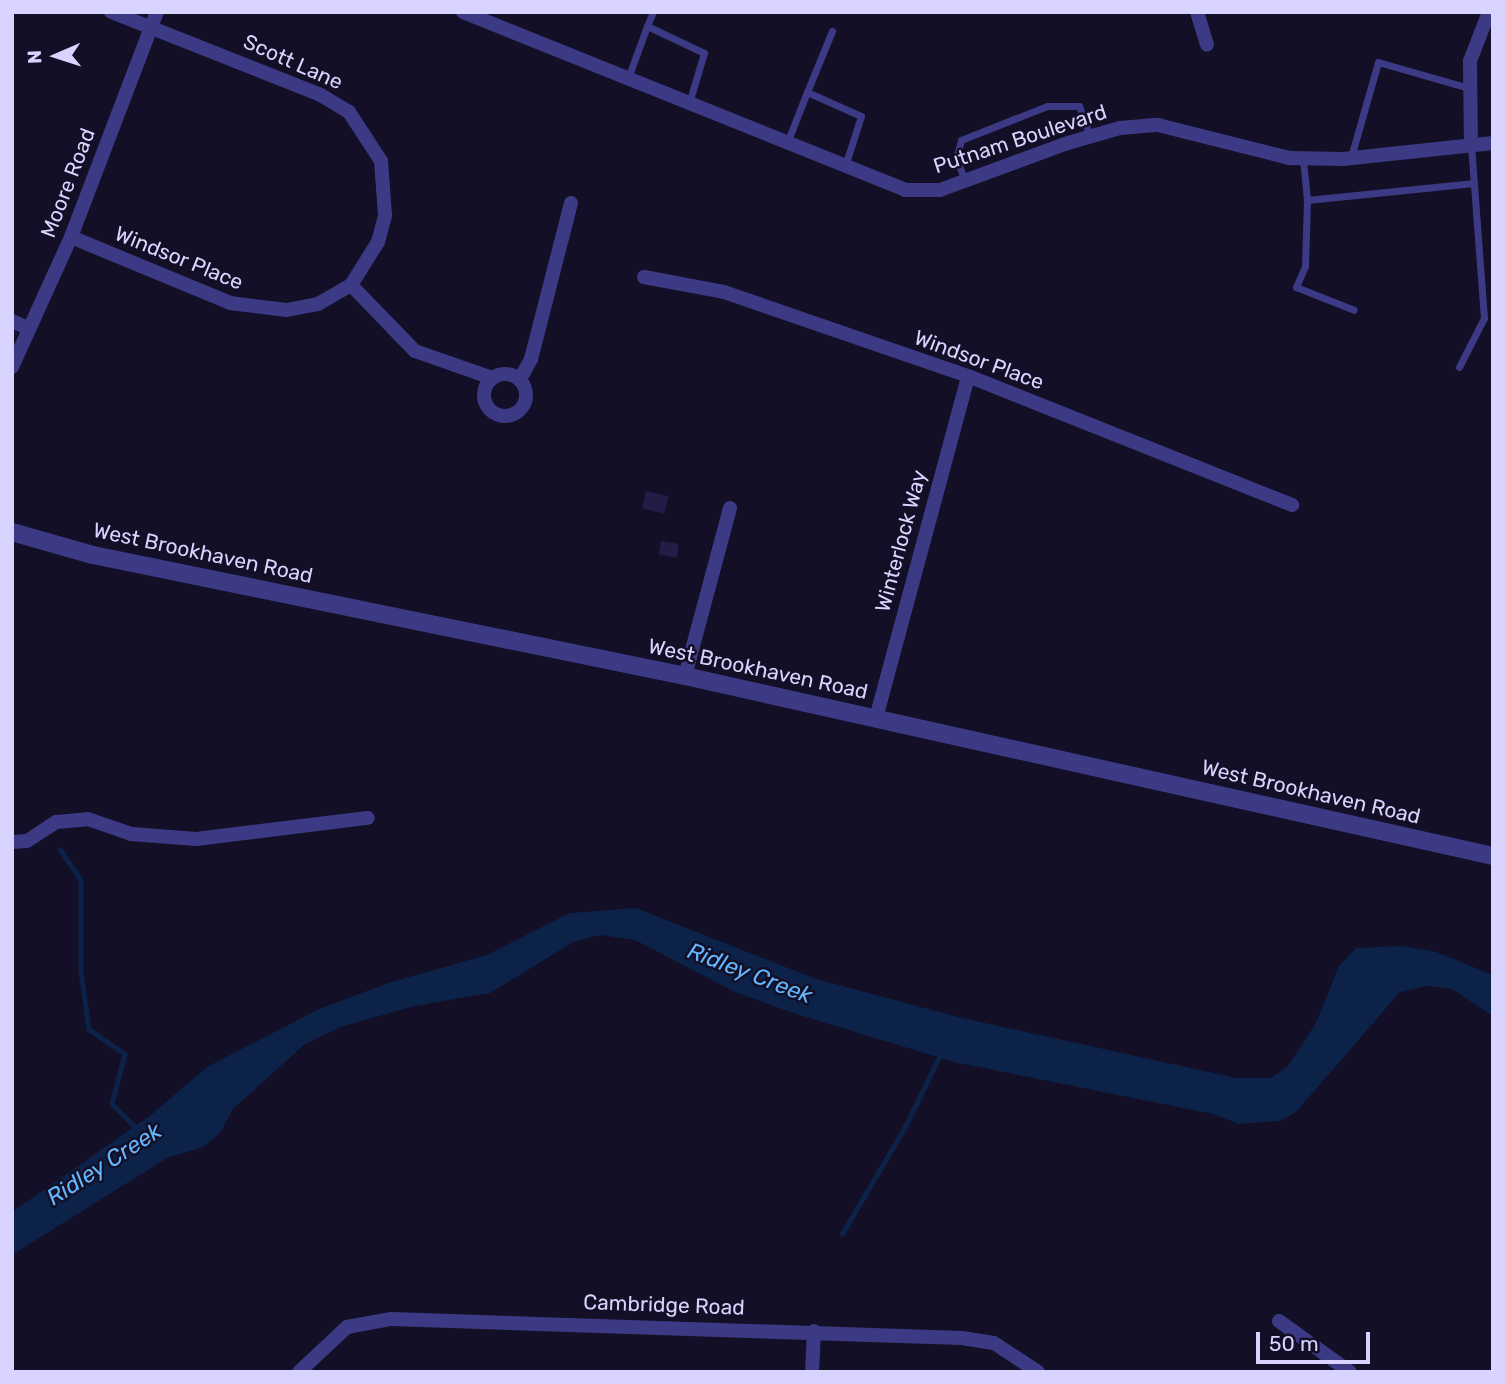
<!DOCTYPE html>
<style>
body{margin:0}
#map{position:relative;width:1505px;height:1384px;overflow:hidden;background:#130f26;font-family:Rubik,sans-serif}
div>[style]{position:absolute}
.water>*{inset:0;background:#0c2248}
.stream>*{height:4.5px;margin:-2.25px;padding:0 2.25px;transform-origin:2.25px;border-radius:2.25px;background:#0c2248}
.building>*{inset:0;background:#241b47;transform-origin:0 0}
.service>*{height:7px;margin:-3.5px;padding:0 3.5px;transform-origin:3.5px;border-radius:3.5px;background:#3d3a85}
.minor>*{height:14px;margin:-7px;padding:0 7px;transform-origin:7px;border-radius:7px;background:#3d3a85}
.minor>.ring{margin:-7px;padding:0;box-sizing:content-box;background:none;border:14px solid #3d3a85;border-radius:50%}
.tertiary>*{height:18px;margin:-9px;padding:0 9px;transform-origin:9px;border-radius:9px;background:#3d3a85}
span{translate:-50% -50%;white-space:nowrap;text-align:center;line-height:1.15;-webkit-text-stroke:5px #130f26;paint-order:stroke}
.street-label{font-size:21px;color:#d9d4ff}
.water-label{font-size:23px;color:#62b6ff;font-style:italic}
.frame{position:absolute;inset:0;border:14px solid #d9d4ff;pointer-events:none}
.north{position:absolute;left:21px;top:21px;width:70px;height:70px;-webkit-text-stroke:5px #130f26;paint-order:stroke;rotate:267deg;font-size:19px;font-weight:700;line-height:28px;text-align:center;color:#d9d4ff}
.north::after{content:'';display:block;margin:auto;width:24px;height:32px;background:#d9d4ff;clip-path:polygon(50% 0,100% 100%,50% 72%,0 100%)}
.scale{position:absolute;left:1256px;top:1332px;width:114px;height:32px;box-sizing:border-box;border:4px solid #d9d4ff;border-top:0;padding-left:9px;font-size:21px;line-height:24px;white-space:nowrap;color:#d9d4ff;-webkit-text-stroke:5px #130f26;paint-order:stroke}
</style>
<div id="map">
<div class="water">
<i style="clip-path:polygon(636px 908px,816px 979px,958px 1017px,1236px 1078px,1271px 1078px,1288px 1066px,1316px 1023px,1339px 966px,1356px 948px,1401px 946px,1436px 952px,1493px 975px,1493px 1016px,1452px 989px,1427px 986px,1400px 992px,1296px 1112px,1280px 1121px,1239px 1124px,1213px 1114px,954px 1062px,793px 1013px,735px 992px,635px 940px,601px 935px,575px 941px,490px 993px,415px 1006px,343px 1026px,305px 1044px,233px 1109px,220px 1133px,203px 1147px,167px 1158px,12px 1255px,12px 1212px,151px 1115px,207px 1067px,317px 1010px,388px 983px,487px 955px,570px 913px)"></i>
</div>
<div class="stream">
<i style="left:60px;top:849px;width:37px;rotate:56deg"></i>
<i style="left:81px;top:880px;width:91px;rotate:90deg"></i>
<i style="left:81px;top:971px;width:59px;rotate:82.1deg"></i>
<i style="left:89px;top:1029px;width:44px;rotate:34.8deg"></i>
<i style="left:125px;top:1054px;width:52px;rotate:104.6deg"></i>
<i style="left:112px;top:1104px;width:35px;rotate:44deg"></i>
<i style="left:842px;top:1234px;width:126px;rotate:-59.6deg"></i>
<i style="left:906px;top:1125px;width:80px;rotate:-64.1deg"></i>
</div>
<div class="building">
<i style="left:646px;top:491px;width:23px;height:18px;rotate:13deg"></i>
<i style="left:661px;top:541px;width:18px;height:14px;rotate:9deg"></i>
</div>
<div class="service">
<i style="left:647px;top:26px;width:15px;rotate:-67deg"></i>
<i style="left:628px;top:78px;width:55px;rotate:-69.9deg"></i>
<i style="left:647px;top:26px;width:63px;rotate:25.3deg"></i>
<i style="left:704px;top:53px;width:52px;rotate:106.7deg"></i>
<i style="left:807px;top:92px;width:66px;rotate:-67.7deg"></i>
<i style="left:787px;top:143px;width:55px;rotate:-68.6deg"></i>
<i style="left:807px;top:92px;width:59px;rotate:24deg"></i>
<i style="left:861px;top:116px;width:52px;rotate:107.7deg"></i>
<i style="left:1351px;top:157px;width:99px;rotate:-74.1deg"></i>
<i style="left:1378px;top:62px;width:95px;rotate:15.9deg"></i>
<i style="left:1303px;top:159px;width:41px;rotate:84.4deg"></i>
<i style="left:1307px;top:200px;width:168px;rotate:-5.8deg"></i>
<i style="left:965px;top:181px;width:25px;rotate:-111deg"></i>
<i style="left:956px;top:158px;width:19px;rotate:-74deg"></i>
<i style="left:961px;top:140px;width:92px;rotate:-21.6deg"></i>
<i style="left:1047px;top:106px;width:32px"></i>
<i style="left:1079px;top:106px;width:32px;rotate:70deg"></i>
<i style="left:1307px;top:200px;width:66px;rotate:91.7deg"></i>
<i style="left:1305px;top:266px;width:23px;rotate:113deg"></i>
<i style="left:1296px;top:287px;width:62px;rotate:21.6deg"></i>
<i style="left:1459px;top:367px;width:55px;rotate:-63deg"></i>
<i style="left:1484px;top:318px;width:172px;rotate:-94.3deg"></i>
</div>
<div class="minor">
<i style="left:463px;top:12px;width:476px;rotate:21.9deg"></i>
<i style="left:905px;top:190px;width:35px"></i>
<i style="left:940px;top:190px;width:136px;rotate:-20.2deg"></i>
<i style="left:1068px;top:143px;width:54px;rotate:-16.1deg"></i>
<i style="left:1120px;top:128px;width:38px;rotate:-5deg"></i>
<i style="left:1158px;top:125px;width:135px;rotate:14.1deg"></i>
<i style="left:1289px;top:158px;width:54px;rotate:1.1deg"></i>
<i style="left:1343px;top:159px;width:151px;rotate:-6.1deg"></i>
<i style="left:1197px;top:12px;width:34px;rotate:73deg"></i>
<i style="left:1471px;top:146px;width:85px;rotate:-90.7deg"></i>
<i style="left:1470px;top:61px;width:53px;rotate:-68.8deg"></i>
<i style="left:71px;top:237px;width:172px;rotate:22.5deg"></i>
<i style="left:230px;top:303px;width:57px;rotate:7deg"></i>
<i style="left:287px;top:310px;width:32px;rotate:-11deg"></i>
<i style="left:318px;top:304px;width:38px;rotate:-30deg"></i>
<i style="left:351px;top:285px;width:51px;rotate:-57.9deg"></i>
<i style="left:378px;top:242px;width:28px;rotate:-75deg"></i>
<i style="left:385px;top:215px;width:54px;rotate:-94.2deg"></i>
<i style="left:381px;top:161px;width:59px;rotate:-123.1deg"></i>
<i style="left:349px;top:112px;width:33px;rotate:-149deg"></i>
<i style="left:321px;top:95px;width:226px;rotate:-158.4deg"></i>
<i style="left:644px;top:277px;width:81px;rotate:10.6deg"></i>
<i style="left:724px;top:292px;width:258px;rotate:19deg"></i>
<i style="left:968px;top:376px;width:349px;rotate:21.7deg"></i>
<i style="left:351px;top:285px;width:92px;rotate:45.9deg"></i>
<i style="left:415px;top:351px;width:82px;rotate:19.3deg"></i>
<i style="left:12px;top:321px;width:17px;rotate:24deg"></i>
<i style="left:12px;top:367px;width:143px;rotate:-65.6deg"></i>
<i style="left:71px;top:237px;width:241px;rotate:-69.1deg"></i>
<i class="ring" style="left:484px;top:374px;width:28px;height:28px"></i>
<i style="left:520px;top:379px;width:23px;rotate:-61deg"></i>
<i style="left:531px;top:359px;width:161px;rotate:-75.6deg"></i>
<i style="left:685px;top:676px;width:174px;rotate:-75deg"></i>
<i style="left:876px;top:718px;width:354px;rotate:-74.9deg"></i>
<i style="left:12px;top:842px;width:15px;rotate:-4deg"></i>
<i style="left:27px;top:841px;width:35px;rotate:-33deg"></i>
<i style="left:56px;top:822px;width:32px;rotate:-5deg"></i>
<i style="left:88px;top:819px;width:46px;rotate:19.2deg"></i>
<i style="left:131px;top:834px;width:65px;rotate:4.4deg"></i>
<i style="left:196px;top:839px;width:173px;rotate:-7deg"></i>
<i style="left:1279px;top:1321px;width:87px;rotate:35.7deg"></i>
<i style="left:299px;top:1372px;width:66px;rotate:-43.2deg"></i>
<i style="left:347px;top:1327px;width:45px;rotate:-10.3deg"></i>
<i style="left:391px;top:1319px;width:571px;rotate:1.91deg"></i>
<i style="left:962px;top:1338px;width:32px;rotate:9deg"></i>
<i style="left:994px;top:1343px;width:53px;rotate:33.4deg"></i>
<i style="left:812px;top:1372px;width:41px;rotate:-87.2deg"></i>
</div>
<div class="tertiary">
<i style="left:12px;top:532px;width:84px;rotate:15.9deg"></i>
<i style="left:93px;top:555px;width:604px;rotate:11.55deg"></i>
<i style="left:685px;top:676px;width:828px;rotate:12.56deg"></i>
</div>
<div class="street-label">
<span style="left:293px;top:62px;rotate:24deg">Scott Lane</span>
<span style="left:1020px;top:139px;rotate:-18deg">Putnam Boulevard</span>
<span style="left:68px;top:183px;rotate:-69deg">Moore Road</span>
<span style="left:179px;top:258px;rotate:22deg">Windsor Place</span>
<span style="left:979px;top:360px;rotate:20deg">Windsor Place</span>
<span style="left:901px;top:541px;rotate:-75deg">Winterlock Way</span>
<span style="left:203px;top:553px;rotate:12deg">West Brookhaven Road</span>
<span style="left:758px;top:669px;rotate:12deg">West Brookhaven Road</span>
<span style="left:1311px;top:792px;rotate:13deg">West Brookhaven Road</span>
<span style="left:664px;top:1305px;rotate:2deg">Cambridge Road</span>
</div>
<div class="water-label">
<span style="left:750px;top:973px;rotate:21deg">Ridley Creek</span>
<span style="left:104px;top:1164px;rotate:-33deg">Ridley Creek</span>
</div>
<div class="frame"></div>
<div class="north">N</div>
<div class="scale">50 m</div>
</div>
